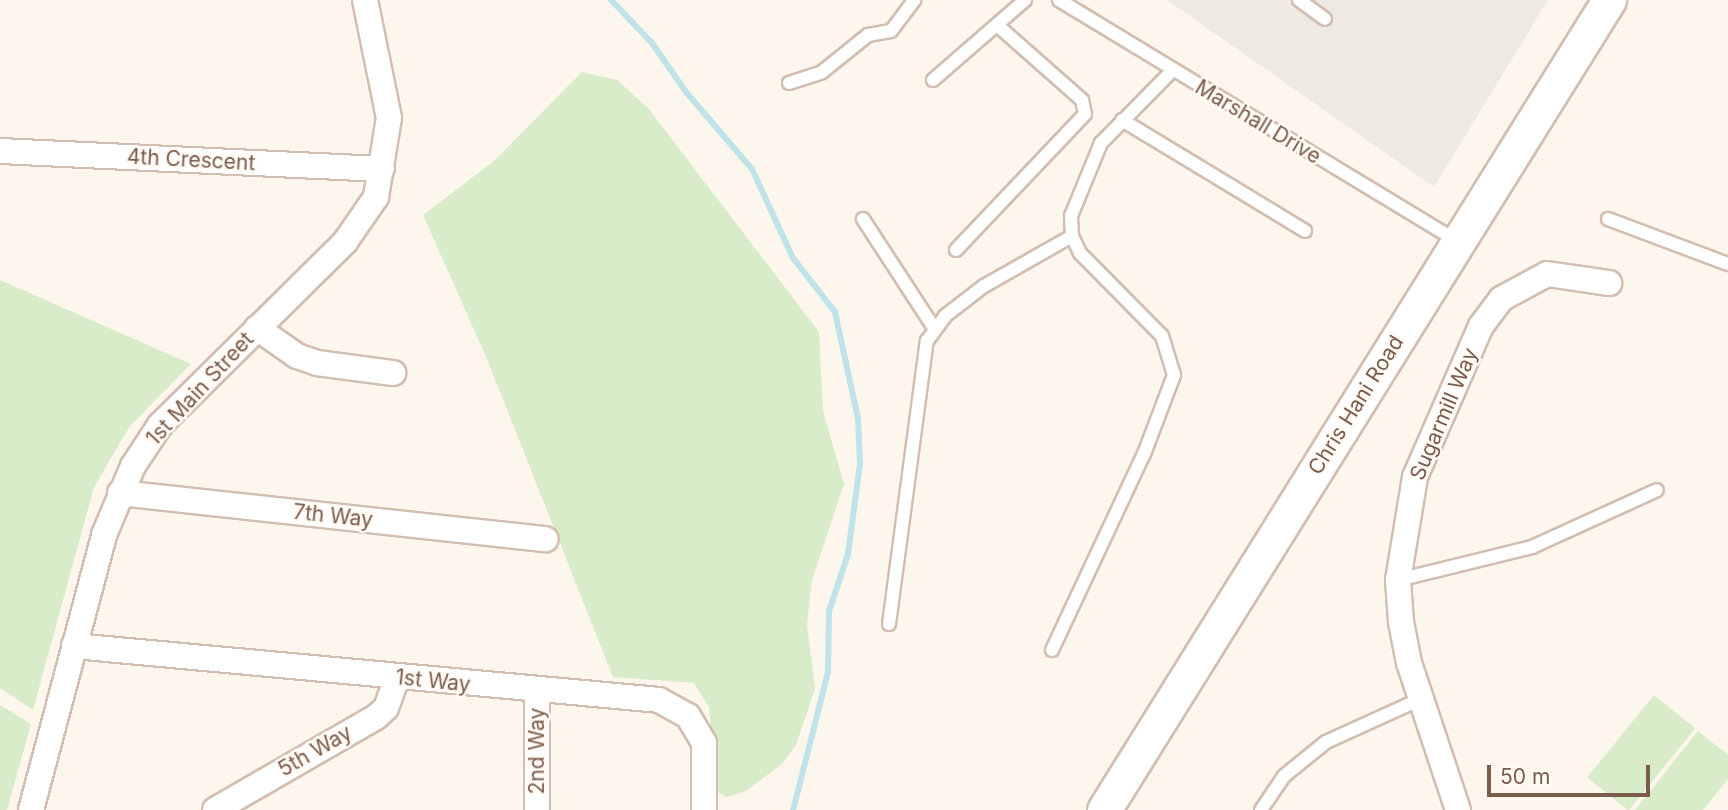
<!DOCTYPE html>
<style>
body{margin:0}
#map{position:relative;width:1728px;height:810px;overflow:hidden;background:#fdf6ec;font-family:Inter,sans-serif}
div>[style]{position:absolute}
.industrial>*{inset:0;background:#efe9e4}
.green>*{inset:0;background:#d8ecc9;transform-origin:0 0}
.stream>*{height:6px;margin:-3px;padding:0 3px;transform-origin:3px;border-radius:3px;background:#bfe3e8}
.roads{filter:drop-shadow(2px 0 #d1beb0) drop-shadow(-2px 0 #d1beb0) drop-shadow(0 2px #d1beb0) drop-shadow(0 -2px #d1beb0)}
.lane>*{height:12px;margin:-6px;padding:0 6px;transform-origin:6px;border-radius:6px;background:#fff}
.street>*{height:24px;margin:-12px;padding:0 12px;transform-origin:12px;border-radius:12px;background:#fff}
.secondary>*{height:33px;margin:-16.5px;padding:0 16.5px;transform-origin:16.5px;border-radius:16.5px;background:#fff}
span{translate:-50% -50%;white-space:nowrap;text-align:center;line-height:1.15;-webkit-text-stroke:5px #fffaf3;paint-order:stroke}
.street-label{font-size:21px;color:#7a5c4d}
.scale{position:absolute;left:1487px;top:765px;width:163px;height:32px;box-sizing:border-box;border:4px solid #7a5c4d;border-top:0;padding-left:9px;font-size:21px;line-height:24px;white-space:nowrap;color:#7a5c4d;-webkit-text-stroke:5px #fffaf3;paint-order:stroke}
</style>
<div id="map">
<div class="industrial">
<i style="clip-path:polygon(1167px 0,1548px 0,1434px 187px)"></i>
</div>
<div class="green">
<i style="clip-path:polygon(582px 72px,617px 80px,648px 108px,819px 332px,823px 411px,844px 484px,812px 580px,807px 625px,815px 689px,796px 745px,782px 764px,746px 791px,727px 797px,717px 792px,709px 707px,694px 683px,613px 677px,487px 359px,423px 215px,494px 161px)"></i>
<i style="clip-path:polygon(0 280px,191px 364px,130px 426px,94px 487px,33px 710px,0 688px)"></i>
<i style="left:1654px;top:695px;width:53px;height:106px;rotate:39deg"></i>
<i style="clip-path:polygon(0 705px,31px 724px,7px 810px,0 810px)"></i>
<i style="clip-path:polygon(1698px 731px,1728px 755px,1728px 779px,1703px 810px,1635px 810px)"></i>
</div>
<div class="stream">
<i style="left:611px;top:0;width:59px;rotate:46.4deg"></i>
<i style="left:652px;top:43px;width:60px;rotate:55.2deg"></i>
<i style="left:686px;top:92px;width:101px;rotate:49.4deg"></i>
<i style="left:752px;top:169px;width:98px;rotate:65.3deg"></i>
<i style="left:793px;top:258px;width:68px;rotate:52.1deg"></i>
<i style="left:835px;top:312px;width:108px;rotate:77.8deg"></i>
<i style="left:858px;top:418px;width:46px;rotate:87.5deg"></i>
<i style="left:860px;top:464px;width:91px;rotate:97.6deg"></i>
<i style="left:848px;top:554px;width:60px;rotate:108.4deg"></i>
<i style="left:829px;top:611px;width:61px;rotate:90.9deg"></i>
<i style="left:828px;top:672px;width:142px;rotate:104.2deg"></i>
</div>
<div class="roads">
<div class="lane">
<i style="left:1059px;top:0;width:467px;rotate:31.2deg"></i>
<i style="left:1299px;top:0;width:32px;rotate:36deg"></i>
<i style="left:933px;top:80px;width:122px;rotate:-41deg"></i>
<i style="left:789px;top:83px;width:35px;rotate:-18deg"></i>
<i style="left:822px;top:72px;width:59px;rotate:-38.8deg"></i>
<i style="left:868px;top:35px;width:23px;rotate:-10deg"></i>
<i style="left:891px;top:31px;width:39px;rotate:-53deg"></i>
<i style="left:1122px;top:120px;width:214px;rotate:31.2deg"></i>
<i style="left:863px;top:219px;width:130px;rotate:56.9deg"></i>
<i style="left:1608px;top:219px;width:128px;rotate:20.6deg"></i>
<i style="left:956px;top:250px;width:187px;rotate:-46.5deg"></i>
<i style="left:1085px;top:114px;width:14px;rotate:-102deg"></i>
<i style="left:1082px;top:100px;width:113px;rotate:-138.6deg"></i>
<i style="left:1398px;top:580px;width:138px;rotate:-13.8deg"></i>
<i style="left:1532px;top:547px;width:137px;rotate:-24.5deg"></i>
<i style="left:889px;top:624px;width:286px;rotate:-82.4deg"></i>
<i style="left:927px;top:341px;width:31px;rotate:-54deg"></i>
<i style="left:945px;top:316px;width:49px;rotate:-37.6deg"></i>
<i style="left:984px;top:286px;width:101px;rotate:-29.6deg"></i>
<i style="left:1052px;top:650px;width:217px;rotate:-64.9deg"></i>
<i style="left:1144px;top:454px;width:85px;rotate:-69.2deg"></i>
<i style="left:1174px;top:375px;width:41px;rotate:-107.1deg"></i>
<i style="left:1162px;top:336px;width:117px;rotate:-134.7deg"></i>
<i style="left:1080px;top:253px;width:19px;rotate:-115deg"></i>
<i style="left:1072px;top:236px;width:20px;rotate:-93deg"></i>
<i style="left:1071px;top:216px;width:79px;rotate:-67.7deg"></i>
<i style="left:1101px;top:143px;width:103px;rotate:-45.4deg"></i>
<i style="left:1261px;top:810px;width:41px;rotate:-55.9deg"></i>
<i style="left:1284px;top:776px;width:54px;rotate:-39deg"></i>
<i style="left:1326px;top:742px;width:104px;rotate:-24.4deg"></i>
</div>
<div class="street">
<i style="left:0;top:151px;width:382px;rotate:2.7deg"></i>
<i style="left:257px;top:328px;width:49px;rotate:35deg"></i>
<i style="left:297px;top:356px;width:21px;rotate:19deg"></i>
<i style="left:317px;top:363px;width:77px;rotate:7.5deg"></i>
<i style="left:120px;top:493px;width:428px;rotate:6.2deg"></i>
<i style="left:74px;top:646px;width:587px;rotate:5.27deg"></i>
<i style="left:659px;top:700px;width:33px;rotate:29deg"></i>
<i style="left:688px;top:716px;width:31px;rotate:59deg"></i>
<i style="left:704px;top:743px;width:67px;rotate:90deg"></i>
<i style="left:537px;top:691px;width:119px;rotate:90deg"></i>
<i style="left:31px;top:810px;width:285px;rotate:-75.1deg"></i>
<i style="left:104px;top:535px;width:75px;rotate:-67.2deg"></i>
<i style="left:133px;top:466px;width:49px;rotate:-56.6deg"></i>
<i style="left:160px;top:425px;width:260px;rotate:-44.7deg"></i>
<i style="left:345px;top:242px;width:55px;rotate:-55.4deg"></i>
<i style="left:376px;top:197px;width:80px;rotate:-80.7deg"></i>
<i style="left:389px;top:118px;width:120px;rotate:-101.5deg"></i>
<i style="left:215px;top:810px;width:186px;rotate:-30deg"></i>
<i style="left:376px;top:717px;width:13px;rotate:-42deg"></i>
<i style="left:386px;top:708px;width:33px;rotate:-70deg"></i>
<i style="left:1458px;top:810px;width:155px;rotate:-108.4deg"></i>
<i style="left:1409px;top:663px;width:42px;rotate:-101deg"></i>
<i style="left:1401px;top:622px;width:42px;rotate:-94.1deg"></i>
<i style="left:1398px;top:580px;width:104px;rotate:-80.6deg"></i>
<i style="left:1415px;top:477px;width:165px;rotate:-66.4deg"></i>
<i style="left:1481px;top:326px;width:34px;rotate:-53deg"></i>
<i style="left:1501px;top:299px;width:52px;rotate:-28.5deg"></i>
<i style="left:1547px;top:274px;width:63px;rotate:8.3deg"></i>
</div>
<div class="secondary">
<i style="left:1104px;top:810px;width:955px;rotate:-58.06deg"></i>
</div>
</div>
<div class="street-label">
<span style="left:1258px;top:122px;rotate:31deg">Marshall Drive</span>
<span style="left:191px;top:160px;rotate:3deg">4th Crescent</span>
<span style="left:200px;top:389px;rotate:-47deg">1st Main Street</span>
<span style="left:1356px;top:405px;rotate:-58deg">Chris Hani Road</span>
<span style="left:1444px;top:414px;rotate:-67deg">Sugarmill Way</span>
<span style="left:333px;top:516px;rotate:6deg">7th Way</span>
<span style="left:433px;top:681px;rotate:6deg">1st Way</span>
<span style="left:315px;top:751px;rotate:-30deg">5th Way</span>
<span style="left:537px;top:751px;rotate:-90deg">2nd Way</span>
</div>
<div class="scale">50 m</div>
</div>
